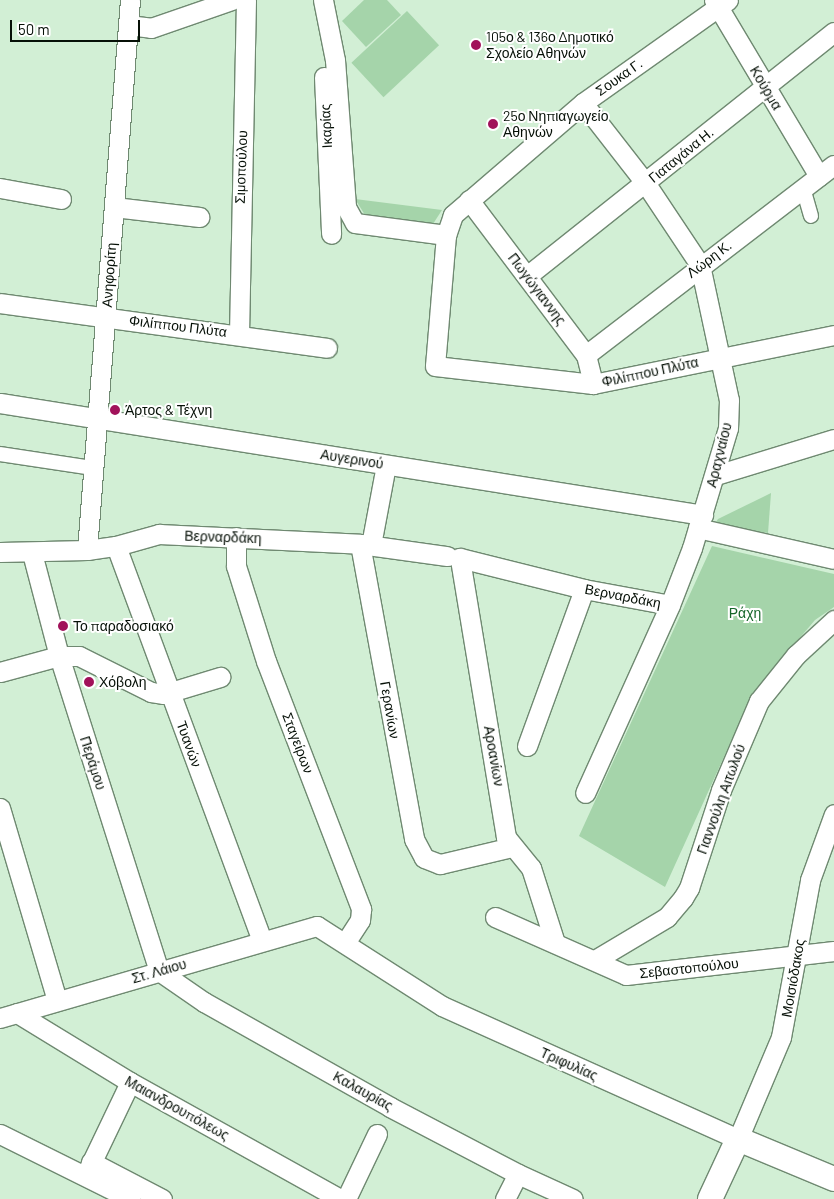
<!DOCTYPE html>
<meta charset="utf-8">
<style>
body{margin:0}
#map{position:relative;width:834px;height:1199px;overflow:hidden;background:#d2efd5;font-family:Barlow,sans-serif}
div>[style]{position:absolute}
.green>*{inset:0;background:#a5d4aa;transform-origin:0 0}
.roads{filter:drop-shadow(1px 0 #6f8971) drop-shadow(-1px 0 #6f8971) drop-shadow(0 1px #6f8971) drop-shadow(0 -1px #6f8971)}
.pedestrian>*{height:14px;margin:-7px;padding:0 7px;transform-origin:7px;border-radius:7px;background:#fff}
.minor>*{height:19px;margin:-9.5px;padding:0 9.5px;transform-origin:9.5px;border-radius:9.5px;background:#fff}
.tertiary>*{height:24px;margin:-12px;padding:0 12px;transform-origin:12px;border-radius:12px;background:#fff}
.dots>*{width:14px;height:14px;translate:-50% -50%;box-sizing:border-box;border:2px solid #fff;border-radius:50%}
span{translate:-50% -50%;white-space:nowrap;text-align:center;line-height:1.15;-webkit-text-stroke:4px #fff;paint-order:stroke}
.poi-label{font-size:14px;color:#061007}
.left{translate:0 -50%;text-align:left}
.street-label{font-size:14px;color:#061007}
.park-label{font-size:14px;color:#15662a}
.scale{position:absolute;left:10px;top:20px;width:130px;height:22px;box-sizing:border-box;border:2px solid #061007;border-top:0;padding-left:6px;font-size:15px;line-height:18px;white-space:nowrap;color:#061007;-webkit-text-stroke:4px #fff;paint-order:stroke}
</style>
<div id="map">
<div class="green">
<i style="clip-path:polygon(364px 0,387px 0,401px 15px,366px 47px,342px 21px)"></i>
<i style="left:407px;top:11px;width:47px;height:76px;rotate:47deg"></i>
<i style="clip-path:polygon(355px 199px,442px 210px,433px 224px,365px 215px)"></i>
<i style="clip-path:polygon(771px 493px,768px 533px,714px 525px,718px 519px)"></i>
<i style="clip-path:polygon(712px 546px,834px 574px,834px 607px,815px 620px,753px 693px,665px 887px,579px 836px)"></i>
</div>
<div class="roads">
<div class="pedestrian">
<i style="left:803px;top:188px;width:29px;rotate:74deg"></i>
<i style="left:0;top:454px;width:94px;rotate:8.6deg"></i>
</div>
<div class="minor">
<i style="left:323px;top:0;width:61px;rotate:78.7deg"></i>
<i style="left:335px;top:60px;width:147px;rotate:85.7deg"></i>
<i style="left:346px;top:207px;width:18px;rotate:61deg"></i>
<i style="left:355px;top:223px;width:92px;rotate:7.5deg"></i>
<i style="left:714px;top:0;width:205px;rotate:59.2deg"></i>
<i style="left:728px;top:0;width:178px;rotate:144.6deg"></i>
<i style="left:583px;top:103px;width:172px;rotate:139.3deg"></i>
<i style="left:453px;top:215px;width:21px;rotate:109deg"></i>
<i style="left:446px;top:235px;width:131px;rotate:94.8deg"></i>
<i style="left:435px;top:366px;width:159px;rotate:6.5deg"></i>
<i style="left:593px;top:384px;width:246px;rotate:-11.5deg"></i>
<i style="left:128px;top:25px;width:23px;rotate:7deg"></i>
<i style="left:151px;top:28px;width:86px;rotate:-19.1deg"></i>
<i style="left:324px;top:77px;width:157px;rotate:87.4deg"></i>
<i style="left:583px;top:103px;width:103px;rotate:52.1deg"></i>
<i style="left:646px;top:184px;width:97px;rotate:56.3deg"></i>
<i style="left:700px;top:265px;width:138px;rotate:77.9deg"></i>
<i style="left:729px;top:400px;width:28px;rotate:92deg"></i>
<i style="left:728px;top:428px;width:125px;rotate:106.7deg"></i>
<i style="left:692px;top:548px;width:61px;rotate:111.1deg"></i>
<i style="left:670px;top:605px;width:206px;rotate:114.3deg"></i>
<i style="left:0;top:188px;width:62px;rotate:10.2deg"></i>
<i style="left:469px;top:200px;width:194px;rotate:53deg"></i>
<i style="left:586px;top:355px;width:30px;rotate:76deg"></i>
<i style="left:114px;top:207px;width:86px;rotate:6.7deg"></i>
<i style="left:527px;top:276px;width:392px;rotate:-38.5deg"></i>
<i style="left:0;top:303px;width:330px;rotate:7.8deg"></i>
<i style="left:239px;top:334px;width:334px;rotate:-88.8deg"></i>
<i style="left:586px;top:355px;width:312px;rotate:-37.5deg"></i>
<i style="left:0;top:403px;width:712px;rotate:9.05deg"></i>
<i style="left:716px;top:475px;width:123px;rotate:-17deg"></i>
<i style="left:698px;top:528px;width:139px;rotate:12.8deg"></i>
<i style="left:236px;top:537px;width:29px;rotate:90deg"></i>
<i style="left:236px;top:566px;width:100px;rotate:72.5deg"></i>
<i style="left:266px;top:661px;width:266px;rotate:69deg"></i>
<i style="left:361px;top:909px;width:11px;rotate:95deg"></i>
<i style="left:360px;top:920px;width:27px;rotate:123deg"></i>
<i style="left:360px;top:544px;width:300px;rotate:79.6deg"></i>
<i style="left:414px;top:839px;width:21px;rotate:62deg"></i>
<i style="left:424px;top:858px;width:17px;rotate:21deg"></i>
<i style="left:440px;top:864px;width:74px;rotate:-13.3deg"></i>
<i style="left:371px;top:545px;width:81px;rotate:-79.4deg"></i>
<i style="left:116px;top:546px;width:421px;rotate:69.7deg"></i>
<i style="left:87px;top:550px;width:552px;rotate:-85.53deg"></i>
<i style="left:0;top:552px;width:87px;rotate:-1.3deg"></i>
<i style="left:87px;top:550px;width:29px;rotate:-8deg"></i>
<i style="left:116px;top:546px;width:45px;rotate:-15.6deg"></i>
<i style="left:159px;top:534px;width:201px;rotate:2.8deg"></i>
<i style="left:360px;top:544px;width:88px;rotate:7.9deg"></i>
<i style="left:32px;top:553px;width:106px;rotate:75.3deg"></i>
<i style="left:59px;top:656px;width:330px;rotate:72.4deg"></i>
<i style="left:0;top:672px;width:61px;rotate:-15.2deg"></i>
<i style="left:59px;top:656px;width:20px"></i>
<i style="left:79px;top:656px;width:80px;rotate:26.6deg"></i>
<i style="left:151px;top:692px;width:13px;rotate:9deg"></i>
<i style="left:164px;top:694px;width:59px;rotate:-16.9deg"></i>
<i style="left:527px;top:746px;width:167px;rotate:-70deg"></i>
<i style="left:0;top:808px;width:201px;rotate:73.5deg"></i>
<i style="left:495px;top:917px;width:143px;rotate:23.9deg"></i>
<i style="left:626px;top:975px;width:209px;rotate:-6.6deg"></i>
<i style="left:555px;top:943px;width:79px;rotate:-107.7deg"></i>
<i style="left:531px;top:868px;width:40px;rotate:-129deg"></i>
<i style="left:506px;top:837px;width:283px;rotate:-99.4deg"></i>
<i style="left:460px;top:558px;width:128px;rotate:14deg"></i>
<i style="left:584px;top:589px;width:87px;rotate:10.5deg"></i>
<i style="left:595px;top:960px;width:84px;rotate:-30.8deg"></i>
<i style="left:667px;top:917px;width:25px;rotate:-50deg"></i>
<i style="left:683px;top:898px;width:12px;rotate:-59deg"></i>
<i style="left:689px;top:888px;width:103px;rotate:-71.9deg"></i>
<i style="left:721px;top:790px;width:97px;rotate:-66.9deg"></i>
<i style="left:759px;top:701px;width:59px;rotate:-51.2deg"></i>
<i style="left:796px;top:655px;width:52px;rotate:-42.6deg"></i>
<i style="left:159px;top:971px;width:55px;rotate:34.6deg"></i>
<i style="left:204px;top:1002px;width:214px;rotate:29.4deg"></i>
<i style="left:390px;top:1107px;width:144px;rotate:27.6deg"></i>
<i style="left:518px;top:1174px;width:60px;rotate:24.4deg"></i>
<i style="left:17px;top:1013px;width:132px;rotate:31.4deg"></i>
<i style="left:130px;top:1082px;width:240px;rotate:29.1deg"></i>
<i style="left:0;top:1018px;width:330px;rotate:-16.2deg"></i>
<i style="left:317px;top:926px;width:148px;rotate:32.6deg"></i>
<i style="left:442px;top:1006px;width:325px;rotate:24.2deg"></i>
<i style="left:738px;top:1139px;width:111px;rotate:-67.1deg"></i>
<i style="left:781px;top:1037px;width:160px;rotate:-79.5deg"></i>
<i style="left:810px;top:880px;width:70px;rotate:-70deg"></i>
<i style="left:0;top:1134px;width:146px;rotate:26.4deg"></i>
<i style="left:91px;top:1162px;width:80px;rotate:27.5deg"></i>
<i style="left:86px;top:1174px;width:102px;rotate:-64.4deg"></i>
<i style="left:346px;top:1199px;width:72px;rotate:-64.5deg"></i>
<i style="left:505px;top:1199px;width:28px;rotate:-63deg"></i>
</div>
<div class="tertiary">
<i style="left:710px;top:1199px;width:66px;rotate:-65deg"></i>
<i style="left:738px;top:1139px;width:104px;rotate:22.6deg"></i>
</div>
</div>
<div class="dots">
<i style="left:476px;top:45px;background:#a1125a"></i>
<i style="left:493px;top:124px;background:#a1125a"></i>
<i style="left:115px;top:410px;background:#a1125a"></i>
<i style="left:63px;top:626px;background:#a1125a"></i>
<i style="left:89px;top:682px;background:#a1125a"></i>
</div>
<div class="poi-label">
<span class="left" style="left:486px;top:45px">105ο &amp; 136ο Δημοτικό<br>Σχολείο Αθηνών</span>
<span class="left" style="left:503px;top:124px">25ο Νηπιαγωγείο<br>Αθηνών</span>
<span class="left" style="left:125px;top:410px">Άρτος &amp; Τέχνη</span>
<span class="left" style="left:73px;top:626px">Το παραδοσιακό</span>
<span class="left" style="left:99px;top:682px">Χόβολη</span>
</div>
<div class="street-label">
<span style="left:619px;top:77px;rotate:-35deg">Σουκα Γ.</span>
<span style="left:766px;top:88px;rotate:59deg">Κούρμα</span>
<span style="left:326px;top:126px;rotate:-93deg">Ικαρίας</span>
<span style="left:681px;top:155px;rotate:-39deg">Γιαταγάνα Η.</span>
<span style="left:241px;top:167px;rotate:-88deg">Σιμοπούλου</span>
<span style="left:709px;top:259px;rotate:-37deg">Λώρη Κ.</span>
<span style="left:109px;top:275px;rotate:-86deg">Ανηφορίτη</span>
<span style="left:537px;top:289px;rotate:53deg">Πωγώγιαννης</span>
<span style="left:178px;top:326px;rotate:7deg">Φιλίππου Πλύτα</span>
<span style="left:650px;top:372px;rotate:-12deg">Φιλίππου Πλύτα</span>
<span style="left:719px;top:455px;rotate:-76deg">Αραχναίου</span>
<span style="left:352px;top:459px;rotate:9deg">Αυγερινού</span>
<span style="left:223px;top:537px;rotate:2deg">Βερναρδάκη</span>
<span style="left:623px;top:596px;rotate:11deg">Βερναρδάκη</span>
<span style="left:390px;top:710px;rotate:80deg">Γερανίων</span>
<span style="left:298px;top:743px;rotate:69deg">Σταγείρων</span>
<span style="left:189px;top:744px;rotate:70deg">Τυανών</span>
<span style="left:494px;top:756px;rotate:80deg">Αροανίων</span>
<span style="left:93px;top:763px;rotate:72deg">Περάμου</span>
<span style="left:721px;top:799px;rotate:-70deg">Γιαννούλη Αιτωλού</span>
<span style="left:689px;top:968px;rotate:-6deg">Σεβαστοπούλου</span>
<span style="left:159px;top:971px;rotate:-16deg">Στ. Λάιου</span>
<span style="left:793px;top:978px;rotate:-80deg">Μοισιόδακος</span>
<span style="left:569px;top:1064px;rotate:24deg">Τριφυλίας</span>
<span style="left:363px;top:1091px;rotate:29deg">Καλαυρίας</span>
<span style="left:177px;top:1108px;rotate:29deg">Μαιανδρουπόλεως</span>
</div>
<div class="park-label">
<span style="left:745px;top:613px">Ράχη</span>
</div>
<div class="scale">50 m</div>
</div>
